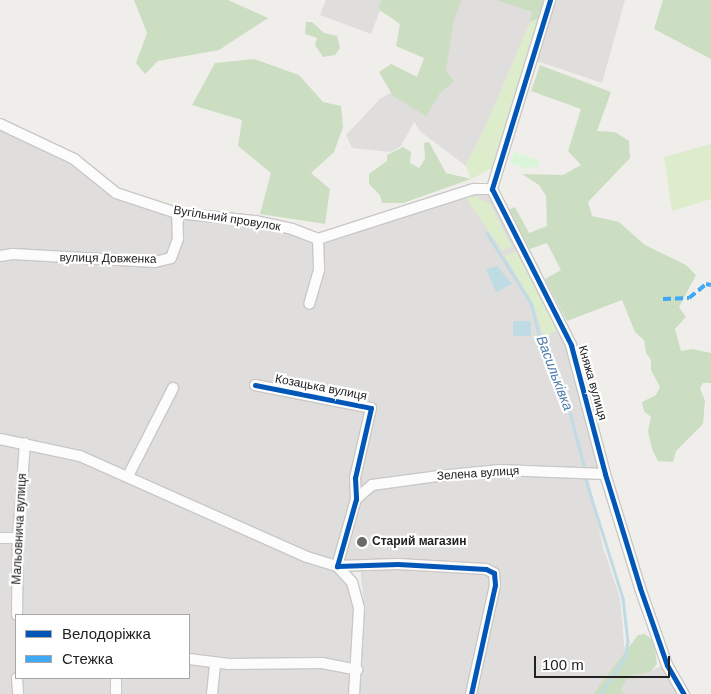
<!DOCTYPE html>
<meta charset="utf-8">
<style>
body{margin:0}
#map{position:relative;width:711px;height:694px;overflow:hidden;background:#f0eeeb;font-family:Helvetica,sans-serif}
div>[style]{position:absolute}
.residential>*{inset:0;background:#dfdedc}
.grass>*{inset:0;background:#ddeccb}
.forest>*{inset:0;background:#cbdec1}
.park>*{inset:0;background:#daf5da}
.water>*{inset:0;background:#bfdbe3;transform-origin:0 0}
.stream>*{height:2.5px;margin:-1.25px;padding:0 1.25px;transform-origin:1.25px;border-radius:1.25px;background:#bfdbe3}
.roads{filter:drop-shadow(1px 0 #c9c8c7) drop-shadow(-1px 0 #c9c8c7) drop-shadow(0 1px #c9c8c7) drop-shadow(0 -1px #c9c8c7)}
.minor>*{height:10px;margin:-5px;padding:0 5px;transform-origin:5px;border-radius:5px;background:#fdfcfc}
.quiet>*{height:4px;margin-top:-2px;transform-origin:0;background:repeating-linear-gradient(90deg,#3fa9f5 0 8px,transparent 0 12px)}
.cycleway>*{height:5px;margin:-2.5px;padding:0 2.5px;transform-origin:2.5px;border-radius:2.5px;background:#0057b8}
.dots>*{width:14px;height:14px;translate:-50% -50%;box-sizing:border-box;border:2px solid #fff;border-radius:50%}
span{translate:-50% -50%;white-space:nowrap;text-align:center;line-height:1.15;-webkit-text-stroke:4.5px #fff;paint-order:stroke}
.street-label{font-size:12px;color:#222}
.poi-label{font-size:12px;color:#222;font-weight:700}
.left{translate:0 -50%;text-align:left}
.water-label{font-size:14px;color:#4a7aab;font-style:italic}
.legend{position:absolute;left:15px;top:614px;width:175px;height:65px;box-sizing:border-box;background:#fff;border:1px solid #a7a7a7;margin:0;padding:6px 9px;list-style:none;font-size:15px;color:#222}
.legend li{display:flex;align-items:center;gap:10px;height:25px}
.legend b{width:25px;border:1px solid #a7a7a7}
.scale{position:absolute;left:534px;top:656px;width:136px;height:22px;box-sizing:border-box;border:2px solid #222;border-top:0;padding-left:6px;font-size:15px;line-height:18px;white-space:nowrap;color:#222;-webkit-text-stroke:4px #fff;paint-order:stroke}
</style>
<div id="map">
<div class="residential">
<i style="clip-path:polygon(326px 0,384px 0,371px 34px,320px 15px)"></i>
<i style="clip-path:polygon(460px 0,514px 0,536px 8px,490px 117px,466px 166px,421px 132px,414px 122px,401px 146px,391px 152px,352px 148px,346px 135px,380px 99px,425px 73px)"></i>
<i style="clip-path:polygon(554px 0,625px 0,602px 83px,537px 61px)"></i>
<i style="clip-path:polygon(evenodd,0 124px,60px 152px,103px 185px,177px 213px,255px 221px,318px 239px,365px 223px,492px 189px,571px 345px,605px 474px,582px 472px,589px 481px,603px 547px,620px 598px,625px 654px,593px 694px,360px 694px,364px 606px,360px 565px,338px 565px,352px 582px,359px 608px,354px 694px,0 694px,0 124px,16px 615px,189px 615px,189px 678px,16px 678px,16px 615px)"></i>
<i style="clip-path:polygon(667px 665px,684px 694px,610px 694px,629px 676px)"></i>
</div>
<div class="grass">
<i style="clip-path:polygon(542px 17px,493px 168px,471px 179px,466px 166px,490px 117px,530px 22px)"></i>
<i style="clip-path:polygon(711px 144px,711px 199px,672px 211px,664px 157px)"></i>
<i style="clip-path:polygon(465px 197px,477px 197px,490px 204px,512px 247px,502px 250px)"></i>
<i style="clip-path:polygon(517px 251px,558px 331px,550px 332px,551px 336px,544px 337px,533px 303px,505px 256px)"></i>
</div>
<div class="forest">
<i style="clip-path:polygon(134px 0,228px 0,268px 18px,219px 50px,158px 61px,145px 74px,136px 63px,147px 33px)"></i>
<i style="clip-path:polygon(382px 0,462px 0,454px 19px,446px 71px,454px 81px,440px 93px,426px 116px,393px 96px,379px 72px,391px 64px,417px 77px,424px 58px,396px 46px,400px 24px,378px 9px)"></i>
<i style="clip-path:polygon(497px 0,543px 0,542px 17px,530px 22px,532px 12px)"></i>
<i style="clip-path:polygon(663px 0,711px 0,711px 59px,654px 29px)"></i>
<i style="clip-path:polygon(306px 22px,312px 22px,324px 33px,337px 36px,340px 48px,335px 55px,323px 57px,315px 45px,317px 38px,305px 34px)"></i>
<i style="clip-path:polygon(254px 59px,299px 75px,323px 102px,341px 106px,343px 127px,334px 152px,311px 173px,330px 189px,325px 224px,260px 214px,271px 173px,238px 146px,242px 120px,192px 105px,215px 63px)"></i>
<i style="clip-path:polygon(540px 65px,611px 92px,597px 131px,615px 132px,629px 141px,630px 158px,588px 202px,592px 216px,619px 222px,645px 245px,686px 265px,696px 275px,679px 307px,686px 317px,675px 329px,681px 351px,692px 349px,711px 353px,711px 383px,703px 383px,700px 388px,705px 401px,703px 424px,676px 451px,673px 462px,658px 461px,652px 449px,648px 431px,651px 417px,644px 411px,642px 402px,656px 395px,660px 387px,651px 370px,651px 360px,646px 353px,644px 340px,635px 332px,622px 300px,567px 321px,545px 279px,561px 270px,547px 243px,530px 249px,508px 210px,515px 207px,529px 233px,547px 226px,546px 196px,539px 185px,522px 174px,563px 175px,581px 165px,568px 151px,581px 109px,531px 91px)"></i>
<i style="clip-path:polygon(429px 142px,446px 173px,471px 179px,403px 203px,382px 203px,380px 195px,369px 184px,369px 174px,387px 161px,387px 155px,403px 147px,411px 152px,410px 163px,419px 168px,425px 159px,424px 143px)"></i>
<i style="clip-path:polygon(645px 634px,654px 641px,657px 664px,650px 672px,629px 676px,621px 689px,624px 694px,593px 694px,638px 635px)"></i>
</div>
<div class="park">
<i style="clip-path:polygon(514px 152px,540px 161px,537px 168px,530px 166px,528px 169px,510px 163px)"></i>
</div>
<div class="water">
<i style="clip-path:polygon(497px 266px,512px 284px,496px 292px,486px 269px)"></i>
<i style="left:513px;top:321px;width:18px;height:15px"></i>
</div>
<div class="stream">
<i style="left:487px;top:233px;width:83px;rotate:57.8deg"></i>
<i style="left:531px;top:303px;width:52px;rotate:75.4deg"></i>
<i style="left:544px;top:353px;width:42px;rotate:61.6deg"></i>
<i style="left:564px;top:390px;width:78px;rotate:75.1deg"></i>
<i style="left:586px;top:480px;width:124px;rotate:72.6deg"></i>
<i style="left:623px;top:598px;width:44px;rotate:83.5deg"></i>
<i style="left:628px;top:642px;width:16px;rotate:101deg"></i>
<i style="left:625px;top:658px;width:43px;rotate:123.7deg"></i>
</div>
<div class="roads">
<div class="minor">
<i style="left:550px;top:0;width:198px;rotate:107.1deg"></i>
<i style="left:492px;top:189px;width:175px;rotate:63.1deg"></i>
<i style="left:571px;top:345px;width:133px;rotate:75.2deg"></i>
<i style="left:605px;top:474px;width:119px;rotate:72.9deg"></i>
<i style="left:640px;top:588px;width:82px;rotate:70.7deg"></i>
<i style="left:667px;top:665px;width:34px;rotate:60deg"></i>
<i style="left:0;top:124px;width:82px;rotate:25.3deg"></i>
<i style="left:74px;top:159px;width:54px;rotate:39deg"></i>
<i style="left:116px;top:193px;width:64px;rotate:18.2deg"></i>
<i style="left:177px;top:213px;width:78px;rotate:5.9deg"></i>
<i style="left:255px;top:221px;width:38px;rotate:12deg"></i>
<i style="left:292px;top:229px;width:28px;rotate:21deg"></i>
<i style="left:318px;top:239px;width:31px;rotate:88deg"></i>
<i style="left:319px;top:270px;width:35px;rotate:106deg"></i>
<i style="left:318px;top:239px;width:164px;rotate:-17.8deg"></i>
<i style="left:474px;top:189px;width:18px"></i>
<i style="left:0;top:256px;width:13px;rotate:-9deg"></i>
<i style="left:13px;top:254px;width:142px;rotate:3.2deg"></i>
<i style="left:155px;top:262px;width:16px;rotate:-14deg"></i>
<i style="left:171px;top:258px;width:20px;rotate:-70deg"></i>
<i style="left:178px;top:239px;width:26px;rotate:-92deg"></i>
<i style="left:255px;top:385px;width:118px;rotate:11.2deg"></i>
<i style="left:371px;top:408px;width:72px;rotate:102.9deg"></i>
<i style="left:355px;top:478px;width:21px;rotate:87deg"></i>
<i style="left:356px;top:499px;width:70px;rotate:105.8deg"></i>
<i style="left:337px;top:566px;width:61px;rotate:-1.9deg"></i>
<i style="left:398px;top:564px;width:88px;rotate:3.3deg"></i>
<i style="left:486px;top:569px;width:9px;rotate:27deg"></i>
<i style="left:494px;top:573px;width:12px;rotate:85deg"></i>
<i style="left:495px;top:585px;width:112px;rotate:102.4deg"></i>
<i style="left:0;top:439px;width:82px;rotate:12deg"></i>
<i style="left:80px;top:456px;width:248px;rotate:24deg"></i>
<i style="left:307px;top:557px;width:31px;rotate:17deg"></i>
<i style="left:337px;top:566px;width:22px;rotate:47deg"></i>
<i style="left:352px;top:582px;width:27px;rotate:75deg"></i>
<i style="left:359px;top:608px;width:86px;rotate:93.3deg"></i>
<i style="left:128px;top:476px;width:99px;rotate:-62.9deg"></i>
<i style="left:356px;top:499px;width:21px;rotate:-41deg"></i>
<i style="left:372px;top:485px;width:68px;rotate:-7.7deg"></i>
<i style="left:439px;top:476px;width:61px;rotate:-5.6deg"></i>
<i style="left:500px;top:470px;width:105px;rotate:2.2deg"></i>
<i style="left:0;top:538px;width:18px"></i>
<i style="left:17px;top:615px;width:77px;rotate:-89.3deg"></i>
<i style="left:18px;top:538px;width:95px;rotate:-85.8deg"></i>
<i style="left:189px;top:659px;width:40px;rotate:7.1deg"></i>
<i style="left:229px;top:664px;width:93px;rotate:-0.6deg"></i>
<i style="left:322px;top:663px;width:36px;rotate:11deg"></i>
<i style="left:17px;top:678px;width:16px;rotate:86deg"></i>
<i style="left:116px;top:694px;width:16px;rotate:-90deg"></i>
<i style="left:212px;top:694px;width:31px;rotate:-84deg"></i>
</div>
</div>
<div class="quiet">
<i style="left:663px;top:299px;width:26px;rotate:-2deg"></i>
<i style="left:689px;top:298px;width:22px;rotate:-39deg"></i>
<i style="left:706px;top:284px;width:5px;rotate:11deg"></i>
</div>
<div class="cycleway">
<i style="left:550px;top:0;width:198px;rotate:107.1deg"></i>
<i style="left:492px;top:189px;width:175px;rotate:63.1deg"></i>
<i style="left:571px;top:345px;width:133px;rotate:75.2deg"></i>
<i style="left:605px;top:474px;width:119px;rotate:72.9deg"></i>
<i style="left:640px;top:588px;width:82px;rotate:70.7deg"></i>
<i style="left:667px;top:665px;width:34px;rotate:60deg"></i>
<i style="left:255px;top:385px;width:118px;rotate:11.2deg"></i>
<i style="left:371px;top:408px;width:72px;rotate:102.9deg"></i>
<i style="left:355px;top:478px;width:21px;rotate:87deg"></i>
<i style="left:356px;top:499px;width:70px;rotate:105.8deg"></i>
<i style="left:337px;top:566px;width:61px;rotate:-1.9deg"></i>
<i style="left:398px;top:564px;width:88px;rotate:3.3deg"></i>
<i style="left:486px;top:569px;width:9px;rotate:27deg"></i>
<i style="left:494px;top:573px;width:12px;rotate:85deg"></i>
<i style="left:495px;top:585px;width:112px;rotate:102.4deg"></i>
</div>
<div class="dots">
<i style="left:362px;top:542px;background:#6a6968"></i>
</div>
<div class="street-label">
<span style="left:227px;top:219px;rotate:9deg">Вугільний провулок</span>
<span style="left:108px;top:259px;rotate:1deg">вулиця Довженка</span>
<span style="left:592px;top:383px;rotate:74deg">Княжа вулиця</span>
<span style="left:321px;top:388px;rotate:11deg">Козацька вулиця</span>
<span style="left:478px;top:474px;rotate:-4deg">Зелена вулиця</span>
<span style="left:20px;top:529px;rotate:-87deg">Мальовнича вулиця</span>
</div>
<div class="poi-label">
<span class="left" style="left:372px;top:542px">Старий магазин</span>
</div>
<div class="water-label">
<span style="left:555px;top:373px;rotate:69deg">Васильківка</span>
</div>
<ul class="legend">
<li><b style="height:6px;background:#0057b8"></b>Велодоріжка</li>
<li><b style="height:6px;background:#3fa9f5"></b>Стежка</li>
</ul>
<div class="scale">100 m</div>
</div>
